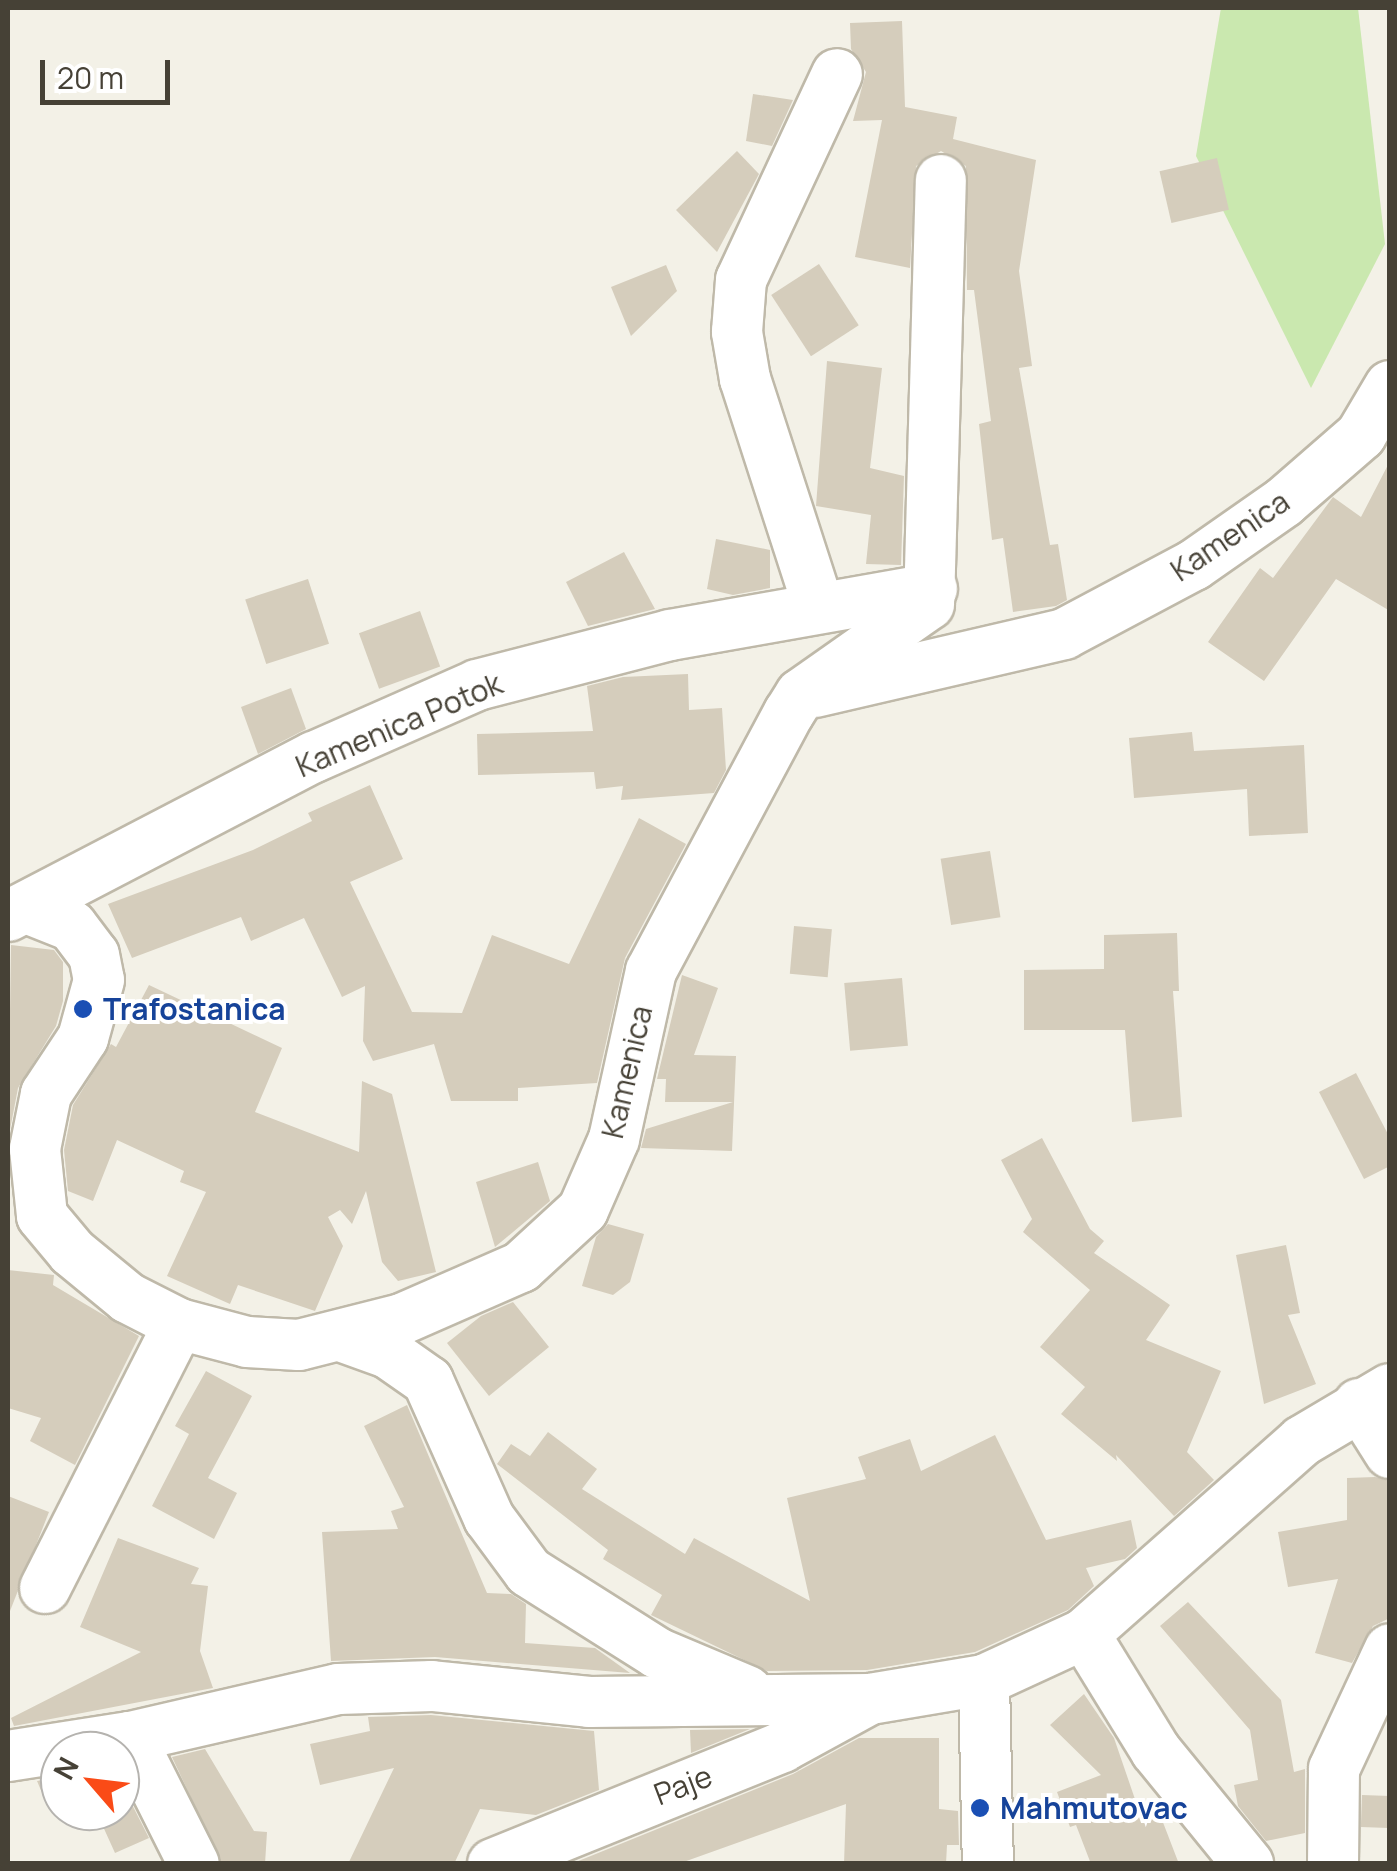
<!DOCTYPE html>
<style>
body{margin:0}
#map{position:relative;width:1397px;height:1871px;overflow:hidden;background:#f3f1e7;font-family:Manrope,sans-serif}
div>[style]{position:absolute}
.green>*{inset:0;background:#cae8af}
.building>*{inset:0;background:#d5cdbc;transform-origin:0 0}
.roads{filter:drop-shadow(2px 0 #bfb9a9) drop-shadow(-2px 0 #bfb9a9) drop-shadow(0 2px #bfb9a9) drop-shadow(0 -2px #bfb9a9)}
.street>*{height:50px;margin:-25px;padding:0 25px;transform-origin:25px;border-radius:25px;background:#fff}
.dots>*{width:28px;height:28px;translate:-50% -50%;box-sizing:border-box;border:5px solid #fff;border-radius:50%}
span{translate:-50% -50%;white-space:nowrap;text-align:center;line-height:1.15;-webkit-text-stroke:8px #fff;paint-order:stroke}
.street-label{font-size:30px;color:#464136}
.transit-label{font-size:30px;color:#164399;font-weight:700}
.left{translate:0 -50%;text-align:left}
.frame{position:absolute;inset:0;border:10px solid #464136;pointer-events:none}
.north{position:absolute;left:40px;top:1731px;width:100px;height:100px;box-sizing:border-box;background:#fff;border:2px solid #b5b3af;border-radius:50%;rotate:298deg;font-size:28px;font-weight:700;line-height:40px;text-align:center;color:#464136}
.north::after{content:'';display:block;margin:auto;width:35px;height:45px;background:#fa4b17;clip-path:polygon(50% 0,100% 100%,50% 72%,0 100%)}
.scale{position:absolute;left:40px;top:60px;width:130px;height:45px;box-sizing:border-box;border:5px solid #464136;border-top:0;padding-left:12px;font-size:30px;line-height:35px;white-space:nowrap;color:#464136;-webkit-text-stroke:8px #fff;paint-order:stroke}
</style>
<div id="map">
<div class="green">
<i style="clip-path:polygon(1221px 8px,1358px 8px,1385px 244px,1311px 388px,1196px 156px)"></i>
</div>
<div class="building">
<i style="clip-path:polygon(902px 21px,905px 107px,957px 117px,953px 139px,1036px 160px,1019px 271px,1032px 366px,1019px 368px,1050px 545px,1058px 544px,1067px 600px,1056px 606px,1013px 612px,1003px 538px,992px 540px,979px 424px,991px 421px,974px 290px,967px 290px,966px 166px,941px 151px,916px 166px,910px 268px,855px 257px,882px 120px,853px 121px,866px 72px,851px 49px,850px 23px)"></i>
<i style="clip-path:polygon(753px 94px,793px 100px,772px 146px,746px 141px)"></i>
<i style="clip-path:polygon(737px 151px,759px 174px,717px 252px,676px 210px)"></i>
<i style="left:1217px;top:158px;width:53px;height:59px;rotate:77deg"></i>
<i style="left:819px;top:264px;width:73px;height:57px;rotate:57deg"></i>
<i style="clip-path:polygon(666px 265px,677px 291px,631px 336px,611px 287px)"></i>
<i style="clip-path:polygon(827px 361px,882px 368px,870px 468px,904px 476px,901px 565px,866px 564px,871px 515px,816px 506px)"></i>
<i style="clip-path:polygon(1390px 461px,1390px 611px,1336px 579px,1264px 681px,1208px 642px,1260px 568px,1273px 578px,1333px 497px,1361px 517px)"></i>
<i style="clip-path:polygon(716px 539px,770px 550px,770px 588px,733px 595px,707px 589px)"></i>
<i style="clip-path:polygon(624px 552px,655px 609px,588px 626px,566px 582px)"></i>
<i style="left:308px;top:579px;width:68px;height:66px;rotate:72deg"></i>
<i style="left:420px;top:611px;width:59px;height:65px;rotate:70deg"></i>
<i style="clip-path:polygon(688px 674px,689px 710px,722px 708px,726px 770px,714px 793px,621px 800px,623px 786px,596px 789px,594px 772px,478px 775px,477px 734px,593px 731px,587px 686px,623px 677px)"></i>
<i style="clip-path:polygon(291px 688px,306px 729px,258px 754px,241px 707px)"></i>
<i style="clip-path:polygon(1192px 732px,1194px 751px,1304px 745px,1308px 833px,1249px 836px,1247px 789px,1134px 798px,1129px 738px)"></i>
<i style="clip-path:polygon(370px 785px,403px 859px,350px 882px,412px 1012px,462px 1013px,492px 935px,569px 964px,639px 818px,686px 844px,625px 958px,597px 1083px,518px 1088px,518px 1101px,451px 1101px,434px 1044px,373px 1061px,363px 1041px,365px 986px,342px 997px,304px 918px,251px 941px,241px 917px,132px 958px,108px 904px,253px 850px,312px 821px,308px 813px)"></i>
<i style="left:990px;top:851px;width:67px;height:50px;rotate:81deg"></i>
<i style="left:794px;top:926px;width:38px;height:48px;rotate:5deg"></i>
<i style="clip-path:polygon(1177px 933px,1179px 991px,1173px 991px,1182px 1117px,1132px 1122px,1125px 1030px,1024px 1030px,1024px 970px,1104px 969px,1104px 935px)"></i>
<i style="clip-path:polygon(11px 945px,54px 950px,63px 962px,63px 1001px,56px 1026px,18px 1088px,8px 1140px)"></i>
<i style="clip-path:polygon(682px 975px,718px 988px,694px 1055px,736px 1056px,732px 1151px,641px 1148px,646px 1129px,733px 1102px,665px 1102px,666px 1079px,657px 1079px)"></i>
<i style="left:902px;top:978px;width:68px;height:58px;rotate:85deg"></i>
<i style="clip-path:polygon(149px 985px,282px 1048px,255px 1112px,359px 1152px,362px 1081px,392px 1094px,436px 1272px,398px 1281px,382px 1262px,366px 1191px,352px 1224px,340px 1210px,328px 1217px,343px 1246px,315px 1311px,238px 1285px,230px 1304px,167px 1276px,206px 1192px,180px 1182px,184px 1171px,117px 1140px,93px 1201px,68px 1191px,64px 1150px,73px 1105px,111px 1044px,116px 1047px)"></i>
<i style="clip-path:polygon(1356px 1073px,1390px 1138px,1390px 1166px,1364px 1179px,1319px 1092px)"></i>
<i style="clip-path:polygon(1042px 1138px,1090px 1229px,1104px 1241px,1094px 1253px,1170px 1305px,1146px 1340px,1221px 1371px,1187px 1452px,1214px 1480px,1174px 1516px,1116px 1455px,1117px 1461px,1061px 1414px,1085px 1387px,1040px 1347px,1090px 1290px,1023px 1232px,1032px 1219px,1001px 1160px)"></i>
<i style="clip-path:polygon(538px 1162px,550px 1201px,495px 1247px,476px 1182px)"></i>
<i style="clip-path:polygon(608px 1224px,644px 1234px,630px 1282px,613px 1295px,582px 1286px,596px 1237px)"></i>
<i style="clip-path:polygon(1286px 1245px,1300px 1313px,1288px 1315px,1316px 1384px,1264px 1404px,1236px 1255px)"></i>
<i style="clip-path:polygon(8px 1270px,54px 1275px,53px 1285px,139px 1336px,75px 1465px,30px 1441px,41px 1418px,8px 1408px)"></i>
<i style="clip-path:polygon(513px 1302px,549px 1347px,489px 1396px,447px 1343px,481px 1316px)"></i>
<i style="clip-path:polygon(206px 1371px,252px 1396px,208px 1478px,237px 1493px,214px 1539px,152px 1506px,189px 1434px,175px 1426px)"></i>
<i style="clip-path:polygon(407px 1405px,487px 1593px,511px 1594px,526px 1604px,525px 1643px,595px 1648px,630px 1673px,435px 1657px,331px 1661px,322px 1532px,398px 1529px,391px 1511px,404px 1507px,364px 1426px)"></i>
<i style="clip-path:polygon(548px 1432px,597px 1469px,582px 1489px,685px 1554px,694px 1538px,810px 1601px,787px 1498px,866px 1479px,858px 1457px,910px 1439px,921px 1471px,995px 1435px,1046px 1540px,1131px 1520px,1137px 1548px,1125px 1559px,1086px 1568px,1094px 1586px,1068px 1610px,975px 1652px,867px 1670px,767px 1671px,651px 1615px,662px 1595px,603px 1559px,608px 1550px,497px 1464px,511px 1444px,530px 1456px)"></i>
<i style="clip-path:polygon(1375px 1477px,1390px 1481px,1390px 1618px,1373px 1626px,1352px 1663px,1315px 1653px,1338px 1579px,1288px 1587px,1278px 1532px,1347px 1520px,1347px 1478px)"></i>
<i style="clip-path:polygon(8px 1496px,49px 1512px,10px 1611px,8px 1611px)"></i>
<i style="clip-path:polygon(118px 1538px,199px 1568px,191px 1584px,208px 1586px,200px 1651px,213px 1688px,14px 1726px,11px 1718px,141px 1652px,80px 1627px)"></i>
<i style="clip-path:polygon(1188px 1602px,1281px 1700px,1294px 1772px,1305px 1769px,1305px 1833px,1266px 1841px,1238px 1806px,1234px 1785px,1258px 1780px,1250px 1730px,1160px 1626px)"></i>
<i style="clip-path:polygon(1084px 1694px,1114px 1738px,1137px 1805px,1154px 1799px,1179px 1864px,1091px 1864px,1076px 1825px,1070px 1827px,1057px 1792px,1101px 1775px,1050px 1725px)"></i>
<i style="clip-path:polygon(431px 1715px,594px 1731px,599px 1790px,536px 1815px,480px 1809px,454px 1864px,348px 1864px,394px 1768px,320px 1785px,310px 1744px,370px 1731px,368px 1717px)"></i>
<i style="clip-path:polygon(750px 1729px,691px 1753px,690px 1730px)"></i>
<i style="clip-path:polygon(859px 1738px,939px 1738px,939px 1809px,958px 1811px,959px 1845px,947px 1845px,946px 1864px,844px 1864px,846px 1804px,678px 1864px,571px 1864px,793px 1774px)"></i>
<i style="clip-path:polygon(205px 1749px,254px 1831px,267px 1832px,265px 1864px,222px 1864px,172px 1757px)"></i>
<i style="clip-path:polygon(60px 1777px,60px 1796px,46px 1802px,37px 1781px)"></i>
<i style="clip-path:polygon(120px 1781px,149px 1838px,115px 1853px,96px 1811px,120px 1811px)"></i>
<i style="left:1362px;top:1795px;width:28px;height:32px;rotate:2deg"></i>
</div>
<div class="roads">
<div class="street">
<i style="left:819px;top:608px;width:241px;rotate:-107.9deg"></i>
<i style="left:745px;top:379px;width:48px;rotate:-99.7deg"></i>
<i style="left:737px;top:332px;width:52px;rotate:-85.6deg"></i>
<i style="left:741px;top:280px;width:227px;rotate:-65deg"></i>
<i style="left:815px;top:692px;width:256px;rotate:-13.1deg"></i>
<i style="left:1064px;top:634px;width:147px;rotate:-28deg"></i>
<i style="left:1194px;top:565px;width:110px;rotate:-35deg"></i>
<i style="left:1284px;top:502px;width:102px;rotate:-41deg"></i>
<i style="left:1361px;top:435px;width:57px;rotate:-59.4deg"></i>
<i style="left:29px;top:909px;width:46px;rotate:21.6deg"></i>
<i style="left:72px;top:926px;width:36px;rotate:53deg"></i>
<i style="left:94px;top:955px;width:25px;rotate:79deg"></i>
<i style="left:99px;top:980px;width:60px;rotate:105.4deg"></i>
<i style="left:83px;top:1038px;width:67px;rotate:123.5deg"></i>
<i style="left:46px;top:1094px;width:56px;rotate:101.3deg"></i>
<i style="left:35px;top:1149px;width:67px;rotate:84deg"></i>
<i style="left:42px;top:1216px;width:47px;rotate:50.2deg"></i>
<i style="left:72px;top:1252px;width:72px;rotate:39.4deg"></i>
<i style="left:128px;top:1298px;width:57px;rotate:27deg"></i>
<i style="left:179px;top:1324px;width:70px;rotate:14.8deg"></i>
<i style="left:247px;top:1342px;width:52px;rotate:3.3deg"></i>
<i style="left:299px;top:1345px;width:106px;rotate:-14.2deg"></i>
<i style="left:402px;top:1319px;width:130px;rotate:-23.6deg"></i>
<i style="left:521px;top:1267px;width:84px;rotate:-42.6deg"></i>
<i style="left:583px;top:1210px;width:77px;rotate:-66.4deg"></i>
<i style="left:614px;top:1139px;width:172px;rotate:-77.6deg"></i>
<i style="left:651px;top:971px;width:293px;rotate:-61.9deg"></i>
<i style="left:789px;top:713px;width:22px;rotate:-58deg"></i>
<i style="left:801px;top:694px;width:156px;rotate:-35.1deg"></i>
<i style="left:929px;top:604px;width:424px;rotate:-88.4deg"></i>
<i style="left:8px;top:916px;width:345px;rotate:-27.5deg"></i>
<i style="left:314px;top:757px;width:178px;rotate:-23.8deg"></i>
<i style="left:477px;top:685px;width:199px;rotate:-14.5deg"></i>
<i style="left:670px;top:635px;width:266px;rotate:-10deg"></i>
<i style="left:346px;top:1338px;width:45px;rotate:19.7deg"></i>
<i style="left:388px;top:1353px;width:49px;rotate:35deg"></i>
<i style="left:428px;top:1381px;width:150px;rotate:66deg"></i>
<i style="left:489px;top:1518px;width:67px;rotate:53.5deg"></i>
<i style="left:529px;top:1572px;width:151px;rotate:32.3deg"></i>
<i style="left:657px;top:1653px;width:98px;rotate:22.9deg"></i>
<i style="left:1359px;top:1404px;width:58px;rotate:57.7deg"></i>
<i style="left:45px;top:1588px;width:296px;rotate:-63.1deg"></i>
<i style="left:1084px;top:1634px;width:137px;rotate:58.4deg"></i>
<i style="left:1156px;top:1751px;width:146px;rotate:50.8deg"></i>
<i style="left:984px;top:1680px;width:184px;rotate:88.8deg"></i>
<i style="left:130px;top:1737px;width:142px;rotate:63.3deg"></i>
<i style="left:8px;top:1756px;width:123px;rotate:-8.9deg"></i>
<i style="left:130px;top:1737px;width:213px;rotate:-13deg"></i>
<i style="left:338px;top:1689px;width:94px;rotate:-1.8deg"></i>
<i style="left:432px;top:1686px;width:158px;rotate:5.8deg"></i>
<i style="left:589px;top:1702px;width:281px;rotate:-0.6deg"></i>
<i style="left:870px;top:1699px;width:116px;rotate:-9.5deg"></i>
<i style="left:984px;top:1680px;width:110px;rotate:-24.7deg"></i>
<i style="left:1084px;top:1634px;width:291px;rotate:-41.5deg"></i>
<i style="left:1302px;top:1441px;width:102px;rotate:-30.6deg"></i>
<i style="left:493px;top:1864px;width:312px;rotate:-22deg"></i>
<i style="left:782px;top:1747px;width:100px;rotate:-28.6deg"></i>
<i style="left:1333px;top:1864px;width:95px;rotate:-89.4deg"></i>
<i style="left:1334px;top:1769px;width:132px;rotate:-65deg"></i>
</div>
</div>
<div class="dots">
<i style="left:83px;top:1009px;background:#1a4fb4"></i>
<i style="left:980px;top:1808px;background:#1a4fb4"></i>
</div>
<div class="street-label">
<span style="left:1230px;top:536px;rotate:-34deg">Kamenica</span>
<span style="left:399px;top:725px;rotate:-23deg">Kamenica Potok</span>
<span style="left:627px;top:1072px;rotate:-77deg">Kamenica</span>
<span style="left:683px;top:1785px;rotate:-21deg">Paje</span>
</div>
<div class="transit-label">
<span class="left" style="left:103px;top:1009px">Trafostanica</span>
<span class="left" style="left:1000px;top:1808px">Mahmutovac</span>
</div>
<div class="frame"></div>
<div class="north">N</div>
<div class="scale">20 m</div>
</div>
